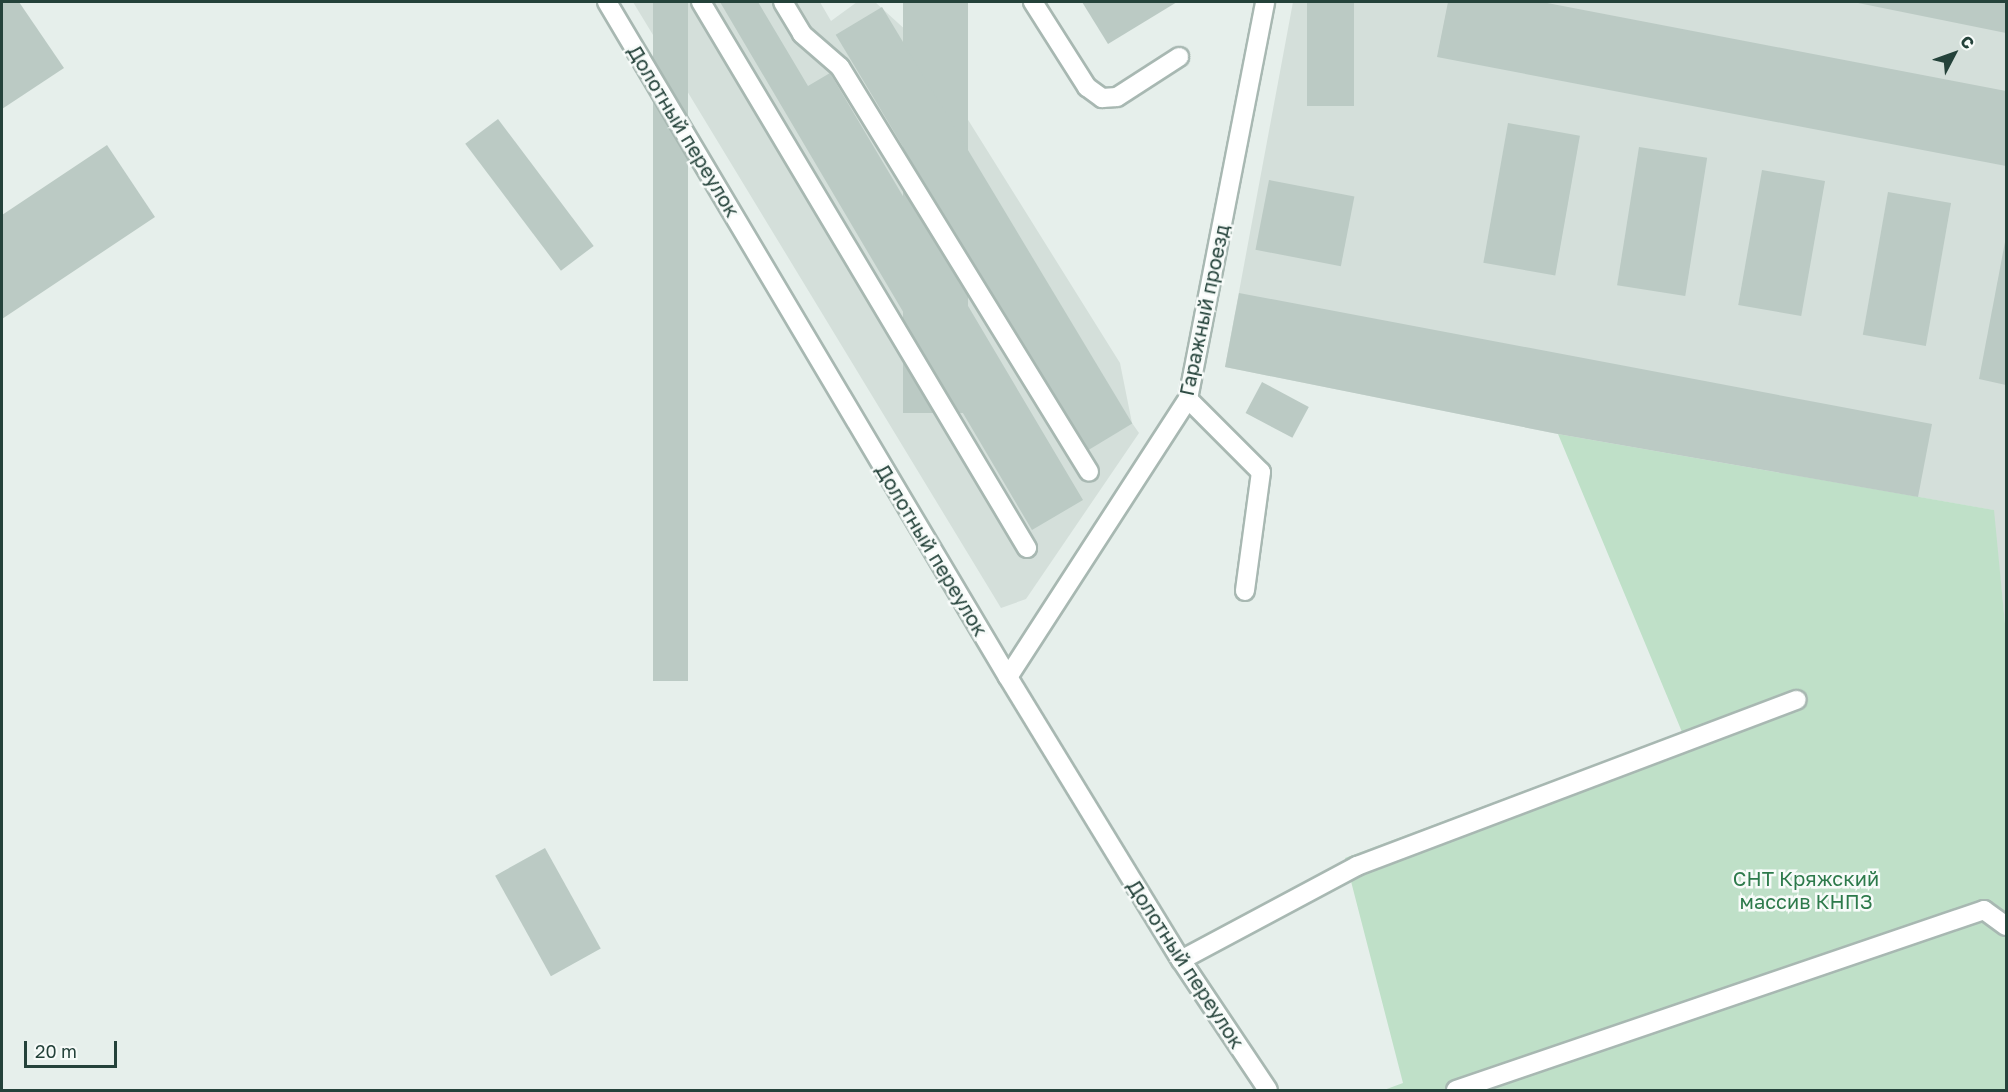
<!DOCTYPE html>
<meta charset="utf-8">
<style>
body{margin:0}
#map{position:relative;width:2008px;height:1092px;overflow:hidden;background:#e6efeb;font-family:"Golos Text",sans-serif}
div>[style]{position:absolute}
.built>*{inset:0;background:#d4dfda}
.green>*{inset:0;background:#bfe0c8}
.building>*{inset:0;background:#bbcac4;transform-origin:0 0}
.roads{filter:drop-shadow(2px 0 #a8b8b2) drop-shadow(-2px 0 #a8b8b2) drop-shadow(0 2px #a8b8b2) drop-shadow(0 -2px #a8b8b2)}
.minor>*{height:18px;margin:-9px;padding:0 9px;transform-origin:9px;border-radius:9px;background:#fff}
span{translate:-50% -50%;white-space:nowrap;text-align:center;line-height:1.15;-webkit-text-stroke:5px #f7fbf9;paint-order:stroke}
.street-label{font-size:20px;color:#24423a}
.park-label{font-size:20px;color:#2d7a4b}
.frame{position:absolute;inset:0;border:3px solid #24423a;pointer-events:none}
.north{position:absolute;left:1924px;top:24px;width:60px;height:60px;-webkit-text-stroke:4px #f7fbf9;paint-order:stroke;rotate:49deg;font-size:16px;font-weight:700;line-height:24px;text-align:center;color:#24423a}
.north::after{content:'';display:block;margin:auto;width:21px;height:27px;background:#24423a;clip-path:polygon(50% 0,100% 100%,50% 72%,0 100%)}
.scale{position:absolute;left:24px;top:1041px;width:93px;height:27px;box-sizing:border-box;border:3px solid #24423a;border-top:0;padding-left:8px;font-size:18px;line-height:21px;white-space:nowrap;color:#24423a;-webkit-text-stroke:4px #f7fbf9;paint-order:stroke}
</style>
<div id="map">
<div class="built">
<i style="clip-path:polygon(633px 2px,820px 2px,831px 21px,857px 2px,875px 2px,920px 43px,1120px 363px,1132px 423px,1139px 433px,1026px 599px,1001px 608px)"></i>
<i style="clip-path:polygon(1293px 2px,2006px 2px,2006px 634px,1993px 510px,1558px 434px,1225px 367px)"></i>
</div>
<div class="green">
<i style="clip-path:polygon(1558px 434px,1994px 510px,2006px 634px,2006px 1090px,1384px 1090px,1403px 1083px,1345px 858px,1682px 732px)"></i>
</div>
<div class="building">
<i style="clip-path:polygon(2px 2px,19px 2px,64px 68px,2px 109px)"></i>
<i style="left:653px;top:2px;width:35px;height:679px"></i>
<i style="clip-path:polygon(720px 2px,758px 2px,808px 86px,830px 73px,1083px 500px,1032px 530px)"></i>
<i style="left:903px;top:2px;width:65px;height:411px"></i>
<i style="clip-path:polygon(1082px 2px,1177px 2px,1108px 44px)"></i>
<i style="left:1307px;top:2px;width:47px;height:104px"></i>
<i style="clip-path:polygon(1448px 2px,1542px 2px,2006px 91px,2006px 166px,1437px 57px)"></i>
<i style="clip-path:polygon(1858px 2px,2006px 2px,2006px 33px,1858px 3px)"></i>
<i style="left:882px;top:7px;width:486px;height:54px;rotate:59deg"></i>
<i style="left:498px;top:119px;width:159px;height:41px;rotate:53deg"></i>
<i style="left:1508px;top:123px;width:73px;height:142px;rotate:10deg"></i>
<i style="clip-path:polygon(107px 145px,155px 217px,2px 319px,2px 215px)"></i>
<i style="left:1639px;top:147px;width:69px;height:140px;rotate:9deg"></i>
<i style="left:1762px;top:170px;width:64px;height:137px;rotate:10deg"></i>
<i style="left:1269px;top:180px;width:87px;height:71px;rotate:11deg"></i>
<i style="left:1888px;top:192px;width:64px;height:145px;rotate:10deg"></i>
<i style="clip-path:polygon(2005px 242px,2006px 242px,2006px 385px,1979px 379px)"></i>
<i style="clip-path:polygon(1239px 293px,1932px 424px,1918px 497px,1558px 434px,1225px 367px)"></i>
<i style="left:1262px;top:382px;width:53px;height:35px;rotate:28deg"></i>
<i style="left:545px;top:848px;width:115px;height:57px;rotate:61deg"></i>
</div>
<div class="roads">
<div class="minor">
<i style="left:607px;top:2px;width:785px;rotate:59.29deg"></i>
<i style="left:1008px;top:677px;width:332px;rotate:58.6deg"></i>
<i style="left:1181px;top:960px;width:156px;rotate:56.2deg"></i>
<i style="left:701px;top:2px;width:636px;rotate:59.16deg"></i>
<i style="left:783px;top:2px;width:37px;rotate:59deg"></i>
<i style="left:802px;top:34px;width:50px;rotate:41deg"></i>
<i style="left:840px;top:67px;width:475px;rotate:58.4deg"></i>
<i style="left:1033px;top:2px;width:101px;rotate:57.6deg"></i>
<i style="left:1087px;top:87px;width:19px;rotate:36deg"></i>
<i style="left:1102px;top:98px;width:15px;rotate:-4deg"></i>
<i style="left:1117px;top:97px;width:74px;rotate:-32.8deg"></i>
<i style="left:1188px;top:399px;width:103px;rotate:45deg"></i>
<i style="left:1261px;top:472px;width:120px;rotate:97.7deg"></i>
<i style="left:1008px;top:677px;width:331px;rotate:-57.1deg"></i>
<i style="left:1188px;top:399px;width:404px;rotate:-79deg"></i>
<i style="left:1181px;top:960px;width:200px;rotate:-28.1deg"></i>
<i style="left:1357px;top:866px;width:470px;rotate:-20.7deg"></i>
<i style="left:1456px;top:1090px;width:558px;rotate:-18.82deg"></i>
<i style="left:1984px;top:910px;width:27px;rotate:36deg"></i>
</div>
</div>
<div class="street-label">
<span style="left:684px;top:131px;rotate:59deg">Долотный переулок</span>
<span style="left:1204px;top:310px;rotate:-78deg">Гаражный проезд</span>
<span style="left:932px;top:550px;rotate:59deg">Долотный переулок</span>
<span style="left:1186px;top:964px;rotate:57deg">Долотный переулок</span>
</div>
<div class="park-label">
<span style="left:1806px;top:890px">СНТ Кряжский<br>массив КНПЗ</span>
</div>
<div class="frame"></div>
<div class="north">С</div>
<div class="scale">20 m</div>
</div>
